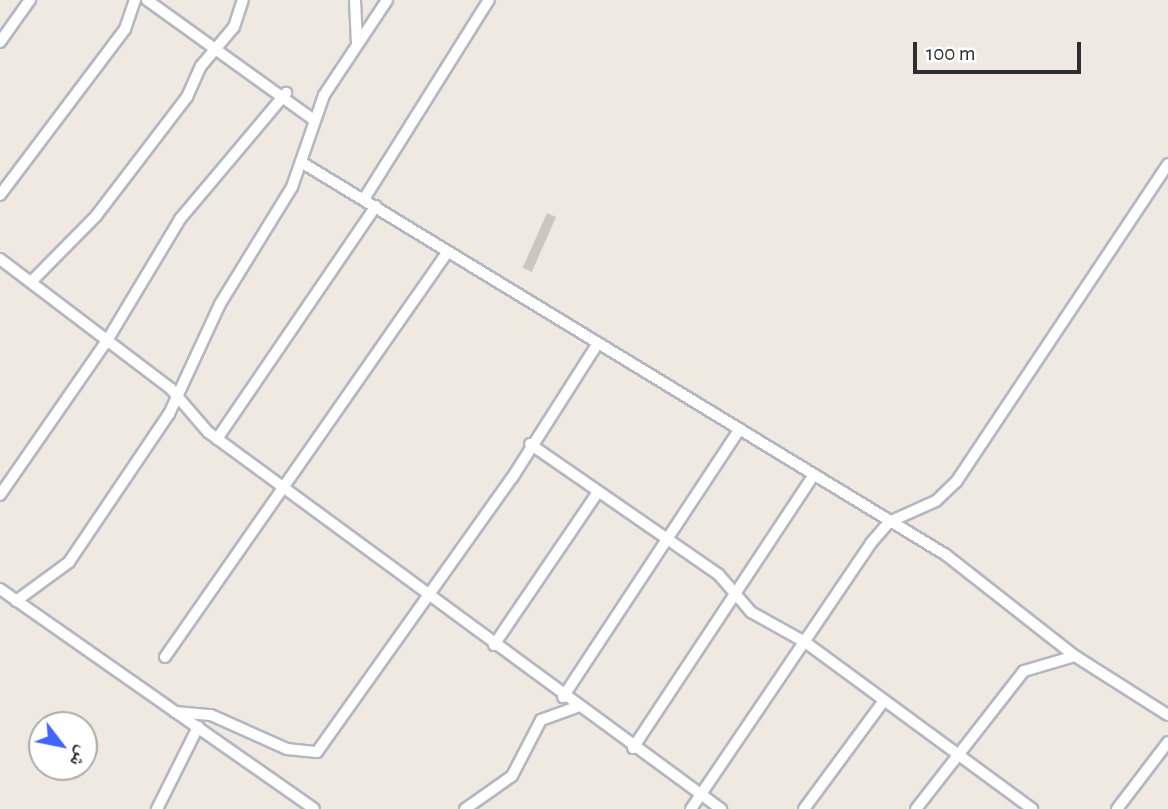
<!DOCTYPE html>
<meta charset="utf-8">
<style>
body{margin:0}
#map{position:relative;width:1168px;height:809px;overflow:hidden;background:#efe9e1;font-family:"Alegreya Sans","Noto Naskh Arabic",sans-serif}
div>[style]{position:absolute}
.building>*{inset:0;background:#cbc7bf;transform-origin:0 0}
.roads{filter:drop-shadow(2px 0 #b4b7c1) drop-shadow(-2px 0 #b4b7c1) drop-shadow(0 2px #b4b7c1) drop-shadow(0 -2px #b4b7c1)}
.street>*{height:10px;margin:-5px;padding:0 5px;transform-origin:5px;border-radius:5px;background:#fff}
span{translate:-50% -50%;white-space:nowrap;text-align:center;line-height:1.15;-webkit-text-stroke:6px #fff;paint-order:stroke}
.north{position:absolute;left:28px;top:711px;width:70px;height:70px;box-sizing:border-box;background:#fff;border:2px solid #ababab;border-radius:50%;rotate:122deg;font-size:19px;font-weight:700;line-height:28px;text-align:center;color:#2e2e2e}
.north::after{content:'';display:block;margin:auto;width:24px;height:32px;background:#4264fb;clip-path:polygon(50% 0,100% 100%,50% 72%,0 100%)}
.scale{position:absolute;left:913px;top:42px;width:168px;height:32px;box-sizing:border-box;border:4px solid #2e2e2e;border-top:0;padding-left:9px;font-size:21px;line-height:24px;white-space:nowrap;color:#2e2e2e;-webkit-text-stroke:5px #fff;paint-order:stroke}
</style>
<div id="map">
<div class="building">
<i style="left:547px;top:213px;width:10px;height:60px;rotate:24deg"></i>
</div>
<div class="roads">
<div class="street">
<i style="left:147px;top:0;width:206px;rotate:35.7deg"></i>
<i style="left:355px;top:0;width:44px;rotate:87.4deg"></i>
<i style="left:0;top:42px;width:52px;rotate:-54.5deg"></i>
<i style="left:301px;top:162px;width:755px;rotate:31.35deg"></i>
<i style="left:946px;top:555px;width:164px;rotate:38.1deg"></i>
<i style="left:1075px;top:656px;width:110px;rotate:32.4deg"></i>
<i style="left:0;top:195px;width:208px;rotate:-53deg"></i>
<i style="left:125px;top:29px;width:31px;rotate:-71deg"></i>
<i style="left:364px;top:199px;width:235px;rotate:-57.9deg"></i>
<i style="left:0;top:259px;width:215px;rotate:37.2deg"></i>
<i style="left:171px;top:389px;width:57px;rotate:49.3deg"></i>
<i style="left:208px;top:432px;width:637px;rotate:36.31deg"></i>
<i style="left:31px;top:282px;width:93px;rotate:-45.4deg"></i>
<i style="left:96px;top:216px;width:150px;rotate:-52.6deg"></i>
<i style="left:187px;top:97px;width:34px;rotate:-66deg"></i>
<i style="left:201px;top:66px;width:51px;rotate:-49.8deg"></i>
<i style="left:234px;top:27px;width:28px;rotate:-72deg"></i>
<i style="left:217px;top:439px;width:282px;rotate:-55.7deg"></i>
<i style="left:530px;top:444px;width:230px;rotate:34.7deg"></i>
<i style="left:719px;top:575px;width:49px;rotate:49.1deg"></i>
<i style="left:751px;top:612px;width:62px;rotate:29.1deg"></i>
<i style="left:805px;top:642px;width:282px;rotate:36.3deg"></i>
<i style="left:0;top:495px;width:190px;rotate:-55.3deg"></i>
<i style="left:108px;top:339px;width:140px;rotate:-59deg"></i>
<i style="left:180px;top:219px;width:165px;rotate:-49.9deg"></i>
<i style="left:0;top:589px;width:383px;rotate:35deg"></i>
<i style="left:16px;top:601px;width:66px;rotate:-36.3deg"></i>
<i style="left:69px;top:562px;width:179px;rotate:-56deg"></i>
<i style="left:169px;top:414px;width:121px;rotate:-65.1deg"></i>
<i style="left:220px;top:304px;width:137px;rotate:-58.4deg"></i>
<i style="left:292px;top:187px;width:97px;rotate:-70.8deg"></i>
<i style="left:324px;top:95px;width:114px;rotate:-56.4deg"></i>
<i style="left:494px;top:645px;width:185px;rotate:-55.8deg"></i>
<i style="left:165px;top:657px;width:494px;rotate:-55.1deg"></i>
<i style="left:563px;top:697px;width:321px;rotate:-56.6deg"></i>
<i style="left:175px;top:712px;width:36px;rotate:5deg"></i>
<i style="left:211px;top:715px;width:83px;rotate:24.1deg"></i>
<i style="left:287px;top:749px;width:30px;rotate:6deg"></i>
<i style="left:317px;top:752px;width:336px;rotate:-54.6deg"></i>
<i style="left:512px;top:478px;width:160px;rotate:-57.5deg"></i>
<i style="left:633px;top:748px;width:328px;rotate:-56.5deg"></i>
<i style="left:157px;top:809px;width:92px;rotate:-63.4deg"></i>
<i style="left:465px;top:809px;width:57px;rotate:-35.1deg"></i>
<i style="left:512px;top:776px;width:63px;rotate:-62.6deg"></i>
<i style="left:541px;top:720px;width:38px;rotate:-20deg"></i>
<i style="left:691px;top:809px;width:321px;rotate:-55.9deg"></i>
<i style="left:871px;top:543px;width:28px;rotate:-49deg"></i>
<i style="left:889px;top:522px;width:51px;rotate:-24.1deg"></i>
<i style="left:936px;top:501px;width:28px;rotate:-44deg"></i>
<i style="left:956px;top:482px;width:382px;rotate:-56.3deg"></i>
<i style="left:804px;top:809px;width:133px;rotate:-53.6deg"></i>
<i style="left:916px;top:809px;width:175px;rotate:-52deg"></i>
<i style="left:1024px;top:671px;width:53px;rotate:-16.4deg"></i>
<i style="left:1117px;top:809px;width:84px;rotate:-52.7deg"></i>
</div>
</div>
<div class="north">ش</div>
<div class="scale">100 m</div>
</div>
